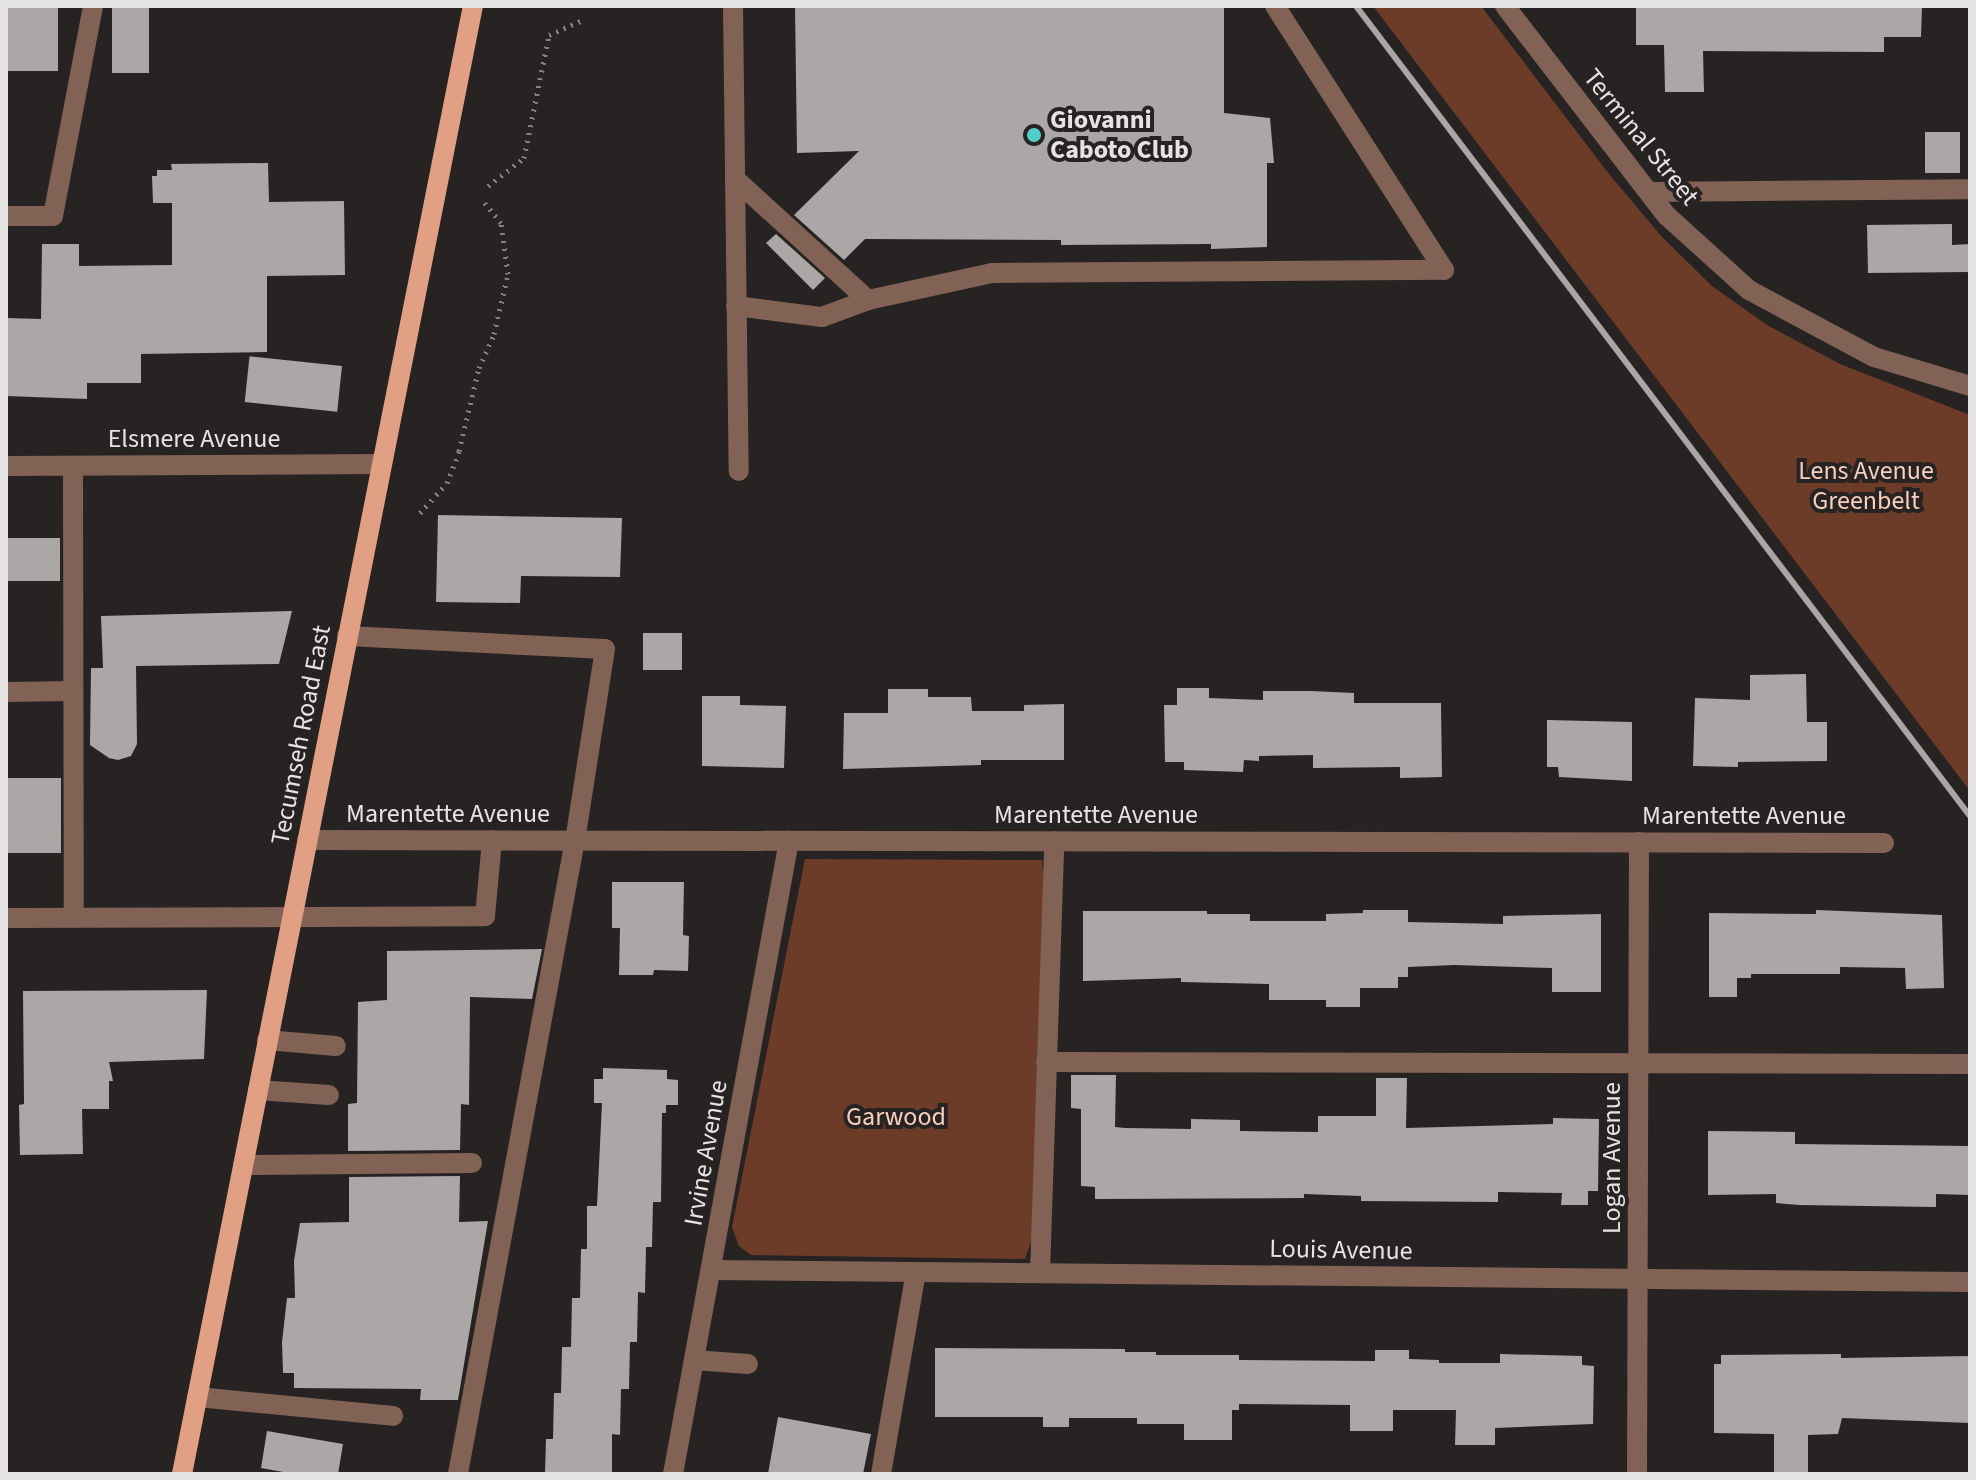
<!DOCTYPE html>
<style>
body{margin:0}
#map{position:relative;width:1976px;height:1480px;overflow:hidden;background:#262322;font-family:"Source Sans 3",sans-serif}
div>[style]{position:absolute}
.green>*{inset:0;background:#6c3c28}
.building>*{inset:0;background:#aba7a6;transform-origin:0 0}
.path>*{height:5px;margin-top:-2.5px;transform-origin:0;background:repeating-linear-gradient(90deg,#858382 0 2px,transparent 0 8px)}
.minor>*{height:20px;margin:-10px;padding:0 10px;transform-origin:10px;border-radius:10px;background:#826255}
.major>*{height:20px;margin:-10px;padding:0 10px;transform-origin:10px;border-radius:10px;background:#e19f84}
.rail>*{height:6px;margin:-3px;padding:0 3px;transform-origin:3px;border-radius:3px;background:#a9a6a5}
.dots>*{width:22px;height:22px;translate:-50% -50%;box-sizing:border-box;border:4px solid #262322;border-radius:50%}
span{translate:-50% -50%;white-space:nowrap;text-align:center;line-height:1.15;-webkit-text-stroke:8px #262322;paint-order:stroke}
.poi-label{font-size:26px;color:#e6e4e3;font-weight:700}
.left{translate:0 -50%;text-align:left}
.street-label{font-size:26px;color:#e6e4e3}
.park-label{font-size:26px;color:#f8cebc}
.frame{position:absolute;inset:0;border:8px solid #e6e4e3;pointer-events:none}
</style>
<div id="map">
<div class="green">
<i style="clip-path:polygon(1373px 6px,1481px 6px,1609px 174px,1662px 237px,1712px 286px,1767px 325px,1840px 364px,1970px 415px,1970px 791px)"></i>
<i style="clip-path:polygon(805px 859px,1042px 860px,1044px 887px,1032px 1239px,1025px 1259px,751px 1255px,739px 1246px,732px 1227px)"></i>
</div>
<div class="building">
<i style="left:6px;top:6px;width:52px;height:65px"></i>
<i style="left:112px;top:6px;width:37px;height:67px"></i>
<i style="clip-path:polygon(795px 6px,1224px 6px,1224px 113px,1270px 118px,1274px 163px,1267px 163px,1267px 247px,1211px 249px,1211px 244px,1061px 245px,1061px 240px,865px 239px,844px 260px,794px 215px,859px 151px,797px 153px)"></i>
<i style="clip-path:polygon(1636px 6px,1922px 6px,1921px 37px,1884px 37px,1884px 52px,1703px 51px,1704px 92px,1665px 92px,1664px 45px,1636px 45px)"></i>
<i style="left:1925px;top:132px;width:35px;height:41px"></i>
<i style="clip-path:polygon(268px 163px,269px 202px,344px 201px,345px 275px,267px 276px,267px 352px,141px 354px,141px 383px,87px 383px,87px 399px,6px 396px,6px 318px,41px 319px,42px 244px,79px 244px,79px 266px,172px 265px,172px 203px,153px 203px,152px 176px,157px 176px,157px 170px,172px 170px,171px 164px)"></i>
<i style="clip-path:polygon(1952px 224px,1952px 245px,1970px 244px,1970px 272px,1868px 273px,1867px 225px)"></i>
<i style="clip-path:polygon(776px 234px,825px 278px,813px 290px,766px 243px)"></i>
<i style="left:342px;top:366px;width:46px;height:93px;rotate:96deg"></i>
<i style="clip-path:polygon(438px 515px,622px 518px,620px 577px,521px 576px,520px 603px,436px 602px)"></i>
<i style="left:60px;top:538px;width:43px;height:54px;rotate:90deg"></i>
<i style="clip-path:polygon(292px 611px,279px 664px,136px 666px,137px 744px,131px 756px,118px 760px,109px 758px,90px 745px,91px 668px,103px 668px,101px 616px)"></i>
<i style="left:643px;top:633px;width:39px;height:37px"></i>
<i style="clip-path:polygon(1806px 674px,1807px 722px,1827px 722px,1827px 761px,1738px 762px,1738px 767px,1693px 766px,1695px 698px,1750px 700px,1750px 675px)"></i>
<i style="clip-path:polygon(1177px 688px,1209px 688px,1209px 698px,1263px 700px,1263px 691px,1311px 691px,1354px 693px,1354px 703px,1441px 703px,1442px 777px,1400px 778px,1400px 767px,1313px 768px,1313px 755px,1259px 756px,1259px 761px,1244px 760px,1243px 772px,1184px 770px,1184px 762px,1165px 762px,1164px 705px,1177px 705px)"></i>
<i style="clip-path:polygon(888px 689px,928px 689px,928px 697px,971px 697px,972px 711px,1024px 711px,1024px 705px,1064px 704px,1064px 760px,981px 760px,981px 765px,843px 769px,844px 713px,888px 713px)"></i>
<i style="clip-path:polygon(702px 696px,740px 696px,740px 705px,786px 706px,784px 768px,702px 766px)"></i>
<i style="clip-path:polygon(1547px 720px,1632px 722px,1632px 781px,1559px 777px,1558px 767px,1547px 767px)"></i>
<i style="left:61px;top:778px;width:75px;height:55px;rotate:90deg"></i>
<i style="clip-path:polygon(612px 882px,684px 882px,683px 935px,689px 936px,688px 971px,654px 970px,653px 975px,619px 975px,620px 928px,612px 928px)"></i>
<i style="clip-path:polygon(1363px 910px,1408px 910px,1408px 922px,1503px 924px,1503px 916px,1601px 914px,1601px 992px,1552px 992px,1552px 968px,1454px 965px,1408px 967px,1408px 977px,1398px 977px,1398px 988px,1360px 988px,1360px 1007px,1326px 1007px,1326px 1000px,1269px 1000px,1269px 984px,1181px 982px,1181px 978px,1083px 981px,1083px 911px,1207px 911px,1207px 914px,1250px 914px,1250px 921px,1326px 921px,1326px 914px,1363px 913px)"></i>
<i style="clip-path:polygon(1816px 910px,1942px 915px,1944px 988px,1906px 989px,1905px 968px,1840px 967px,1840px 974px,1751px 974px,1751px 978px,1737px 978px,1737px 997px,1709px 997px,1709px 913px,1816px 914px)"></i>
<i style="clip-path:polygon(542px 949px,532px 999px,470px 997px,469px 1105px,461px 1104px,460px 1150px,348px 1151px,348px 1104px,357px 1103px,358px 1002px,387px 1000px,387px 951px)"></i>
<i style="clip-path:polygon(207px 990px,204px 1059px,109px 1062px,113px 1081px,109px 1081px,109px 1109px,82px 1109px,83px 1154px,20px 1155px,19px 1105px,24px 1104px,23px 991px)"></i>
<i style="clip-path:polygon(603px 1068px,667px 1070px,667px 1079px,678px 1080px,678px 1105px,666px 1105px,666px 1113px,662px 1113px,661px 1202px,653px 1202px,652px 1247px,646px 1247px,645px 1293px,638px 1292px,637px 1342px,630px 1342px,629px 1389px,621px 1389px,620px 1435px,612px 1434px,612px 1474px,545px 1474px,546px 1439px,553px 1439px,554px 1393px,561px 1393px,562px 1347px,571px 1347px,572px 1298px,580px 1298px,581px 1249px,587px 1249px,587px 1206px,597px 1206px,602px 1103px,594px 1103px,594px 1079px,603px 1079px)"></i>
<i style="clip-path:polygon(1071px 1075px,1116px 1075px,1115px 1127px,1125px 1128px,1191px 1129px,1191px 1119px,1240px 1120px,1240px 1131px,1318px 1132px,1318px 1116px,1376px 1116px,1376px 1078px,1407px 1078px,1406px 1128px,1553px 1124px,1553px 1118px,1599px 1119px,1598px 1191px,1588px 1191px,1588px 1205px,1561px 1205px,1562px 1193px,1498px 1192px,1498px 1202px,1361px 1201px,1361px 1196px,1304px 1194px,1304px 1198px,1095px 1199px,1095px 1187px,1081px 1186px,1081px 1109px,1071px 1108px)"></i>
<i style="clip-path:polygon(1708px 1131px,1795px 1132px,1795px 1144px,1970px 1146px,1970px 1195px,1936px 1194px,1936px 1207px,1799px 1205px,1776px 1203px,1776px 1194px,1708px 1195px)"></i>
<i style="clip-path:polygon(460px 1176px,459px 1222px,488px 1221px,458px 1400px,420px 1400px,421px 1389px,294px 1388px,294px 1373px,283px 1373px,282px 1342px,287px 1298px,295px 1298px,294px 1261px,300px 1223px,349px 1222px,349px 1177px)"></i>
<i style="clip-path:polygon(935px 1348px,1125px 1349px,1125px 1352px,1156px 1352px,1156px 1355px,1239px 1355px,1239px 1360px,1375px 1361px,1375px 1350px,1409px 1350px,1409px 1359px,1439px 1360px,1439px 1363px,1500px 1363px,1500px 1354px,1582px 1356px,1582px 1365px,1594px 1366px,1593px 1424px,1495px 1428px,1495px 1445px,1455px 1445px,1456px 1410px,1393px 1410px,1393px 1431px,1350px 1431px,1350px 1405px,1239px 1404px,1239px 1410px,1232px 1410px,1232px 1440px,1184px 1440px,1184px 1424px,1137px 1424px,1137px 1418px,1069px 1418px,1069px 1427px,1043px 1427px,1043px 1417px,935px 1417px)"></i>
<i style="clip-path:polygon(1841px 1354px,1841px 1358px,1970px 1356px,1970px 1423px,1842px 1418px,1838px 1434px,1808px 1435px,1808px 1474px,1774px 1474px,1774px 1434px,1714px 1433px,1714px 1364px,1721px 1364px,1721px 1355px)"></i>
<i style="clip-path:polygon(778px 1417px,871px 1434px,863px 1474px,768px 1474px)"></i>
<i style="clip-path:polygon(267px 1431px,343px 1444px,338px 1474px,294px 1474px,261px 1468px)"></i>
</div>
<div class="path">
<i style="left:488px;top:186px;width:46px;rotate:-37.9deg"></i>
<i style="left:524px;top:158px;width:126px;rotate:-78.5deg"></i>
<i style="left:549px;top:35px;width:36px;rotate:-24deg"></i>
<i style="left:420px;top:513px;width:40px;rotate:-48deg"></i>
<i style="left:447px;top:483px;width:34px;rotate:-69deg"></i>
<i style="left:459px;top:451px;width:85px;rotate:-76.5deg"></i>
<i style="left:479px;top:368px;width:37px;rotate:-66deg"></i>
<i style="left:494px;top:334px;width:62px;rotate:-76.9deg"></i>
<i style="left:508px;top:274px;width:51px;rotate:-97.8deg"></i>
<i style="left:501px;top:223px;width:27px;rotate:-129deg"></i>
</div>
<div class="minor">
<i style="left:733px;top:6px;width:465px;rotate:89.3deg"></i>
<i style="left:1505px;top:6px;width:264px;rotate:52.4deg"></i>
<i style="left:1666px;top:215px;width:112px;rotate:42.1deg"></i>
<i style="left:1749px;top:290px;width:142px;rotate:28.2deg"></i>
<i style="left:1874px;top:357px;width:100px;rotate:16.8deg"></i>
<i style="left:735px;top:179px;width:180px;rotate:42.3deg"></i>
<i style="left:1649px;top:192px;width:321px;rotate:-0.5deg"></i>
<i style="left:6px;top:216px;width:47px"></i>
<i style="left:53px;top:216px;width:214px;rotate:-79.2deg"></i>
<i style="left:736px;top:306px;width:87px;rotate:7.3deg"></i>
<i style="left:822px;top:317px;width:49px;rotate:-20.3deg"></i>
<i style="left:868px;top:300px;width:127px;rotate:-12.3deg"></i>
<i style="left:992px;top:273px;width:452px;rotate:-0.4deg"></i>
<i style="left:1444px;top:270px;width:313px;rotate:-122.6deg"></i>
<i style="left:6px;top:466px;width:376px;rotate:-0.3deg"></i>
<i style="left:73px;top:466px;width:451px;rotate:89.9deg"></i>
<i style="left:347px;top:636px;width:258px;rotate:2.9deg"></i>
<i style="left:605px;top:649px;width:193px;rotate:98.9deg"></i>
<i style="left:575px;top:840px;width:645px;rotate:100.46deg"></i>
<i style="left:6px;top:692px;width:67px;rotate:-0.9deg"></i>
<i style="left:307px;top:840px;width:1577px;rotate:0.11deg"></i>
<i style="left:6px;top:918px;width:479px;rotate:-0.2deg"></i>
<i style="left:485px;top:916px;width:76px;rotate:-84.7deg"></i>
<i style="left:267px;top:1040px;width:69px;rotate:5deg"></i>
<i style="left:1046px;top:1062px;width:924px;rotate:0.12deg"></i>
<i style="left:258px;top:1090px;width:71px;rotate:4deg"></i>
<i style="left:243px;top:1165px;width:229px;rotate:-0.5deg"></i>
<i style="left:711px;top:1270px;width:1259px;rotate:0.55deg"></i>
<i style="left:1040px;top:1273px;width:432px;rotate:-88.1deg"></i>
<i style="left:694px;top:1360px;width:54px;rotate:4.2deg"></i>
<i style="left:197px;top:1397px;width:197px;rotate:5.5deg"></i>
<i style="left:673px;top:1474px;width:644px;rotate:-79.62deg"></i>
<i style="left:881px;top:1474px;width:205px;rotate:-80.2deg"></i>
<i style="left:1637px;top:1474px;width:632px;rotate:-89.82deg"></i>
</div>
<div class="major">
<i style="left:182px;top:1474px;width:1497px;rotate:-78.79deg"></i>
</div>
<div class="rail">
<i style="left:1356px;top:6px;width:1016px;rotate:52.84deg"></i>
</div>
<div class="dots">
<i style="left:1034px;top:135px;background:#53cdcb"></i>
</div>
<div class="poi-label">
<span class="left" style="left:1050px;top:135px">Giovanni<br>Caboto Club</span>
</div>
<div class="street-label">
<span style="left:1641px;top:137px;rotate:51deg">Terminal Street</span>
<span style="left:194px;top:439px">Elsmere Avenue</span>
<span style="left:301px;top:735px;rotate:-79deg">Tecumseh Road East</span>
<span style="left:448px;top:814px">Marentette Avenue</span>
<span style="left:1096px;top:815px">Marentette Avenue</span>
<span style="left:1744px;top:816px">Marentette Avenue</span>
<span style="left:706px;top:1153px;rotate:-80deg">Irvine Avenue</span>
<span style="left:1612px;top:1158px;rotate:-90deg">Logan Avenue</span>
<span style="left:1341px;top:1250px;rotate:1deg">Louis Avenue</span>
</div>
<div class="park-label">
<span style="left:1866px;top:486px">Lens Avenue<br>Greenbelt</span>
<span style="left:896px;top:1117px">Garwood</span>
</div>
<div class="frame"></div>
</div>
